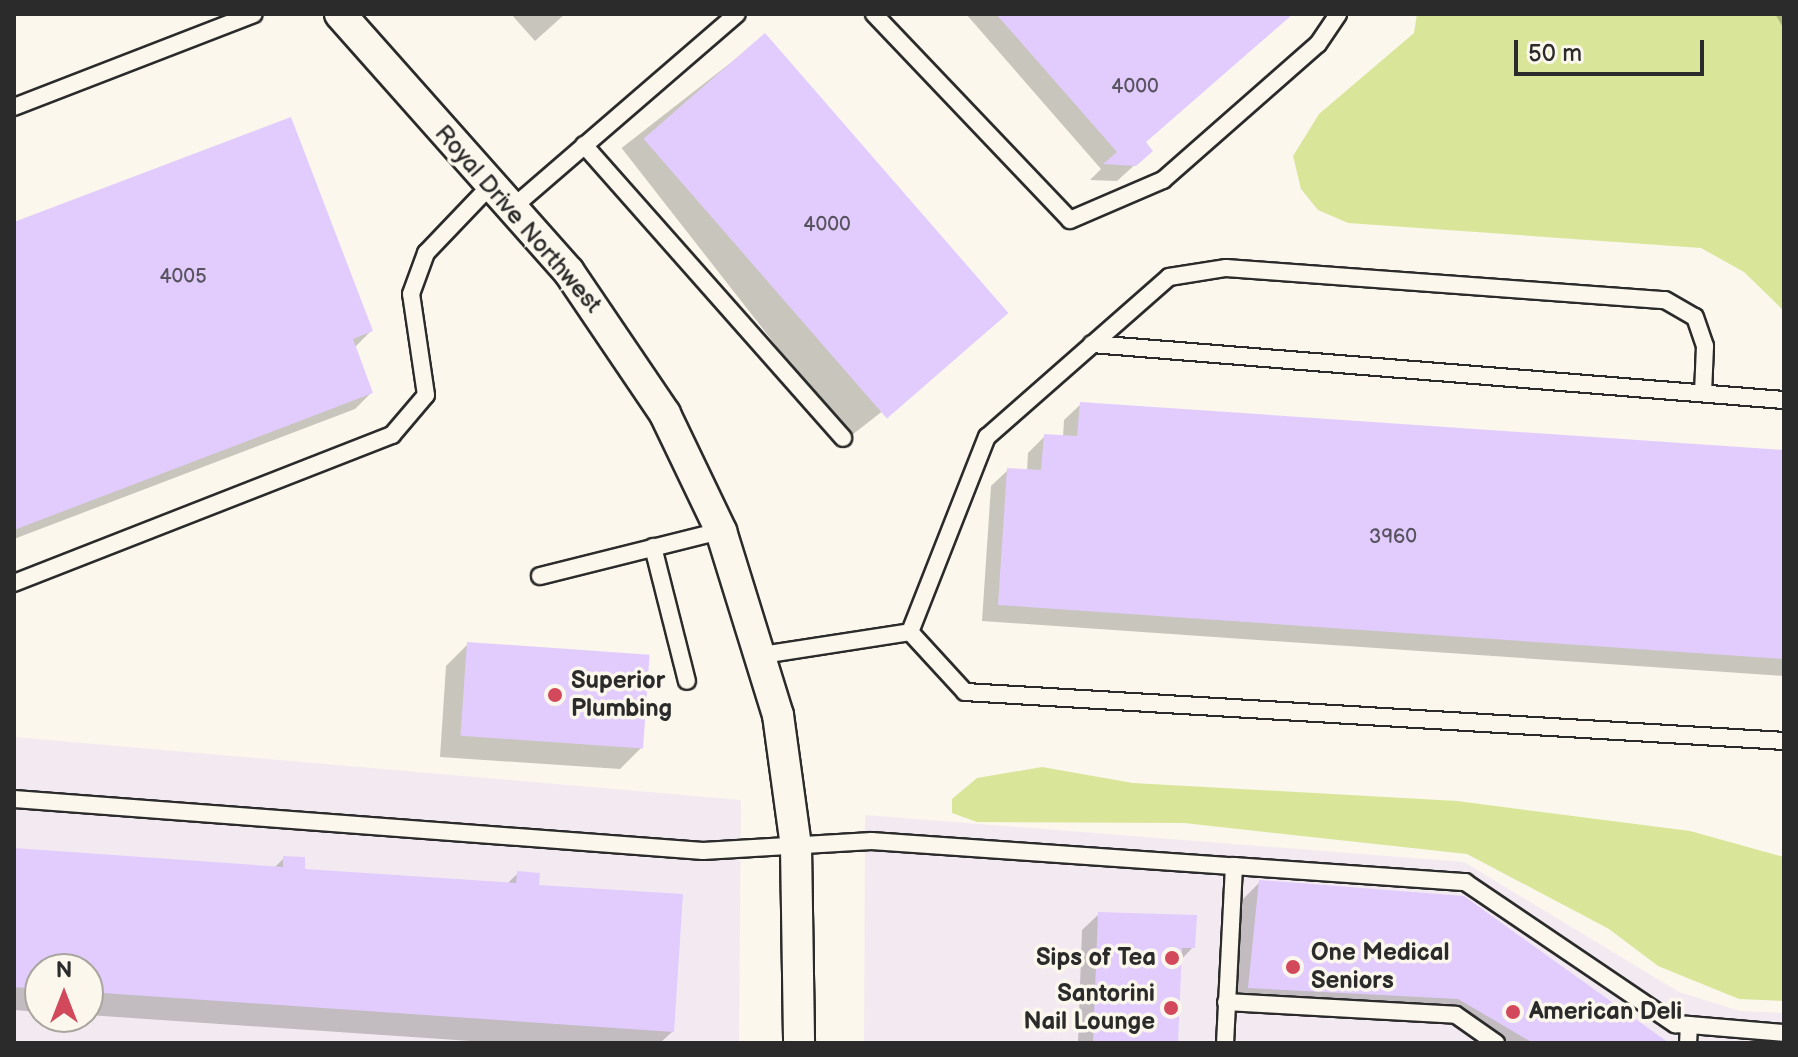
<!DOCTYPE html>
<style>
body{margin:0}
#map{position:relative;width:1798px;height:1057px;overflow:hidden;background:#fbf7ec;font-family:"Balsamiq Sans",sans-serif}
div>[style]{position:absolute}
.built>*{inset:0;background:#f3eaf1}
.green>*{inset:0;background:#d9e699}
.shadow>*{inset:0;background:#0003;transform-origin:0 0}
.building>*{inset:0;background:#e1ccfd;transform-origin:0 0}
.roads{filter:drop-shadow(2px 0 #2b2b2b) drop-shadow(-2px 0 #2b2b2b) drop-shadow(0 2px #2b2b2b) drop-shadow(0 -2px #2b2b2b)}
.lane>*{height:16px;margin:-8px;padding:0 8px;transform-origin:8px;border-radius:8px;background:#fbf7ec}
.street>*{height:30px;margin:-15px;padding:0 15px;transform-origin:15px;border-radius:15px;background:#fbf7ec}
.dots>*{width:22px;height:22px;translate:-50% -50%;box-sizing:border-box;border:4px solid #fbf7ec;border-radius:50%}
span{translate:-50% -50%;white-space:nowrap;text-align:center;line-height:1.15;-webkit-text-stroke:7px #fbf7ec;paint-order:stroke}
.number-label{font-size:20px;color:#585360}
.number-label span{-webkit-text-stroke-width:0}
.street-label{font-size:24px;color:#2b2b2b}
.poi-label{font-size:24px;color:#2b2b2b;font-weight:700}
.left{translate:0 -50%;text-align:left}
.right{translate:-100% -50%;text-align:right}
.frame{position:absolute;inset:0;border:16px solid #2b2b2b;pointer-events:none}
.north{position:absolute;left:24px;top:953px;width:80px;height:80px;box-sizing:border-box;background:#fbf7ec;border:2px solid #a8a59f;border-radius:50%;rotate:0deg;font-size:22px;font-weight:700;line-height:32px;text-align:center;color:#2b2b2b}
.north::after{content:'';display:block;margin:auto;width:28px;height:36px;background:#d1495b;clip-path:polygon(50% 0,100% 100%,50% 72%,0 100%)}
.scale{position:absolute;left:1514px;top:40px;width:190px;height:36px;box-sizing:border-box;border:4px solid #2b2b2b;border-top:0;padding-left:10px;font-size:24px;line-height:28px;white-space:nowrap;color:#2b2b2b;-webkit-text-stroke:6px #fbf7ec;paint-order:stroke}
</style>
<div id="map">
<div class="built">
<i style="clip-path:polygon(evenodd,14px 737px,741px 800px,739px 1043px,14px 1043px,14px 737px,40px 969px,88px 969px,88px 1017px,40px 1017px,40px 969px)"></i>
<i style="clip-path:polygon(865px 815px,1464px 862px,1679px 992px,1740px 1011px,1784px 1013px,1784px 1043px,864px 1043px)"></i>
</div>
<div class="green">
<i style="clip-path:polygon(1417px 14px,1784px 14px,1784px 311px,1744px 272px,1701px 248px,1348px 223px,1318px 210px,1301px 189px,1293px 156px,1319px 114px,1414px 33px)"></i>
<i style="clip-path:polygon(1042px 767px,1133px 783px,1457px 801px,1690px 831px,1784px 857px,1784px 1001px,1739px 999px,1658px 966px,1609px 929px,1467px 854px,1184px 823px,977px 822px,952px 813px,952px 799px,977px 778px)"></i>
</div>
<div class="shadow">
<i style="clip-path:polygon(511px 14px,565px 14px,535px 41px)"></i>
<i style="clip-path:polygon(966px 14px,1292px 14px,1144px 143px,1150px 151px,1117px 181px,1090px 180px,1101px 169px)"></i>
<i style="clip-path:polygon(1775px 14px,1784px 14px,1784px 29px)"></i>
<i style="left:765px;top:36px;width:368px;height:182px;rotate:52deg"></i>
<i style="clip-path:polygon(14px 224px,371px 331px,354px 348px,371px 393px,355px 409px,14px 539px)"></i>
<i style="clip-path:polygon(1081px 404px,1784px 452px,1784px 676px,982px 621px,991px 486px,1008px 470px,1027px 471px,1028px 453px,1045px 436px,1063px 437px,1064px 420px)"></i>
<i style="clip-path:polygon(468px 644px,642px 747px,620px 769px,440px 757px,446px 666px)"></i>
<i style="clip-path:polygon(14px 850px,274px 868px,284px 858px,302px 871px,507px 884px,518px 873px,672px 1032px,660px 1043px,500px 1043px,88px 1015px,88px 969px,40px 969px,40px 1012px,14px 1010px)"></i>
<i style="clip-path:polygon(1260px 882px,1666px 1043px,1493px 1043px,1441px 1015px,1233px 1003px,1243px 899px)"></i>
<i style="clip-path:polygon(1099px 914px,1193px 947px,1180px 961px,1177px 1043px,1078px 1043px,1082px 930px)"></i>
</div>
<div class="building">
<i style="clip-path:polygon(996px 14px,1293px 14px,1146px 142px,1153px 151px,1136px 166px,1103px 164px,1117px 152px)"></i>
<i style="left:765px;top:33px;width:371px;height:161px;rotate:49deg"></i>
<i style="clip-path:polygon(291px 117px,373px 331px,353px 339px,373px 393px,14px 530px,14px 222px)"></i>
<i style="clip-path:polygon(1080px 402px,1784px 450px,1784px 659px,998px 605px,1007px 468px,1041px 470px,1044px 434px,1077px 436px)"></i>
<i style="left:467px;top:642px;width:183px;height:94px;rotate:4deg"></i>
<i style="clip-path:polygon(14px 848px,283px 867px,283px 856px,305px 857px,305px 869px,516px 883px,517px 871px,540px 873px,539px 885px,683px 894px,674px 1032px,88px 992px,88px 969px,40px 969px,40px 989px,14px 987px)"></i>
<i style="clip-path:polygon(1259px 880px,1464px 896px,1669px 1043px,1533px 1043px,1458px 999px,1248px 988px)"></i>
<i style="clip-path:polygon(1098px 912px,1197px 915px,1195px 948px,1182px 948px,1178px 1043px,1093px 1043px)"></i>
</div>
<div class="roads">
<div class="lane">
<i style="left:874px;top:14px;width:284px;rotate:46.4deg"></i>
<i style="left:1070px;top:220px;width:101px;rotate:-23.3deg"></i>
<i style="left:1163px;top:180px;width:206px;rotate:-41.3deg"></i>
<i style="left:1318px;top:44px;width:36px;rotate:-56deg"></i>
<i style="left:14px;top:107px;width:257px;rotate:-21.2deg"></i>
<i style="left:584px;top:145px;width:391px;rotate:48.5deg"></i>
<i style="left:511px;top:209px;width:298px;rotate:-40.8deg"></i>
<i style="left:1092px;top:344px;width:694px;rotate:4.63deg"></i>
<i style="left:653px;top:547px;width:138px;rotate:75.8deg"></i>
<i style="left:540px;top:576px;width:187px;rotate:-14deg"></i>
<i style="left:14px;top:583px;width:406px;rotate:-21.4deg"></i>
<i style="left:392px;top:435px;width:52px;rotate:-49.6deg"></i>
<i style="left:426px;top:395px;width:102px;rotate:-98.4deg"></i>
<i style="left:411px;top:294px;width:44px;rotate:-69.9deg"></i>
<i style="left:426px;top:253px;width:94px;rotate:-46.3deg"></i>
<i style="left:910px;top:632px;width:210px;rotate:-68.5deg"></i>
<i style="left:987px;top:437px;width:242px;rotate:-41.3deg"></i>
<i style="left:1169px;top:277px;width:58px;rotate:-9deg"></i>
<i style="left:1226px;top:268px;width:440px;rotate:4.2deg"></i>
<i style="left:1665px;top:300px;width:34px;rotate:30deg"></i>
<i style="left:1695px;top:317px;width:31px;rotate:71deg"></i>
<i style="left:1705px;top:346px;width:47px;rotate:92.4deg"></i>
<i style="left:910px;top:632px;width:81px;rotate:47.5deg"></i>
<i style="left:965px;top:692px;width:820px;rotate:3.42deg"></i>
<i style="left:762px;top:655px;width:150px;rotate:-8.8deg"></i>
<i style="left:14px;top:799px;width:691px;rotate:4.32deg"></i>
<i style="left:703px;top:851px;width:169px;rotate:-3.4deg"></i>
<i style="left:872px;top:841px;width:363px;rotate:4deg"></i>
<i style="left:1234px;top:866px;width:177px;rotate:92.9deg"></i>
<i style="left:1234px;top:866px;width:232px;rotate:4deg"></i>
<i style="left:1465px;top:882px;width:254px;rotate:34.1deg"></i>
<i style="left:1675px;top:1024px;width:14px;rotate:4deg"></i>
<i style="left:1689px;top:1025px;width:18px;rotate:93deg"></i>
<i style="left:1226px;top:1002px;width:230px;rotate:3.2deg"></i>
<i style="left:1456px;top:1015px;width:49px;rotate:35deg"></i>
<i style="left:1689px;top:1025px;width:95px;rotate:4.8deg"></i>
</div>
<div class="street">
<i style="left:340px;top:14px;width:345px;rotate:48.4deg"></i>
<i style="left:569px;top:272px;width:171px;rotate:55.9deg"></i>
<i style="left:665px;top:414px;width:130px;rotate:64.4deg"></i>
<i style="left:721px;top:531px;width:193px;rotate:72.8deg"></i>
<i style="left:778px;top:715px;width:133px;rotate:82.2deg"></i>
<i style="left:796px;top:847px;width:196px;rotate:89.1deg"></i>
</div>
</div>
<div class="dots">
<i style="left:555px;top:695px;background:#d1495b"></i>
<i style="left:1172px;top:958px;background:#d1495b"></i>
<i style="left:1293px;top:967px;background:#d1495b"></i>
<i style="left:1171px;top:1008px;background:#d1495b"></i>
<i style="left:1513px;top:1012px;background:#d1495b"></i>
</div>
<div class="number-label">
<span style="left:1135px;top:87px">4000</span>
<span style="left:827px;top:225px">4000</span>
<span style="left:183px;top:277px">4005</span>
<span style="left:1393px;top:537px">3960</span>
</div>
<div class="street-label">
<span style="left:518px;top:219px;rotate:49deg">Royal Drive Northwest</span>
</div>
<div class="poi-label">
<span class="left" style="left:571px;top:695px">Superior<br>Plumbing</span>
<span class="left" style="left:1311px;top:967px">One Medical<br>Seniors</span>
<span class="right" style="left:1156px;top:958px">Sips of Tea</span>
<span class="right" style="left:1155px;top:1008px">Santorini<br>Nail Lounge</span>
<span class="left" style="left:1529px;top:1012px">American Deli</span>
</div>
<div class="frame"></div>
<div class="north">N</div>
<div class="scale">50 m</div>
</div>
